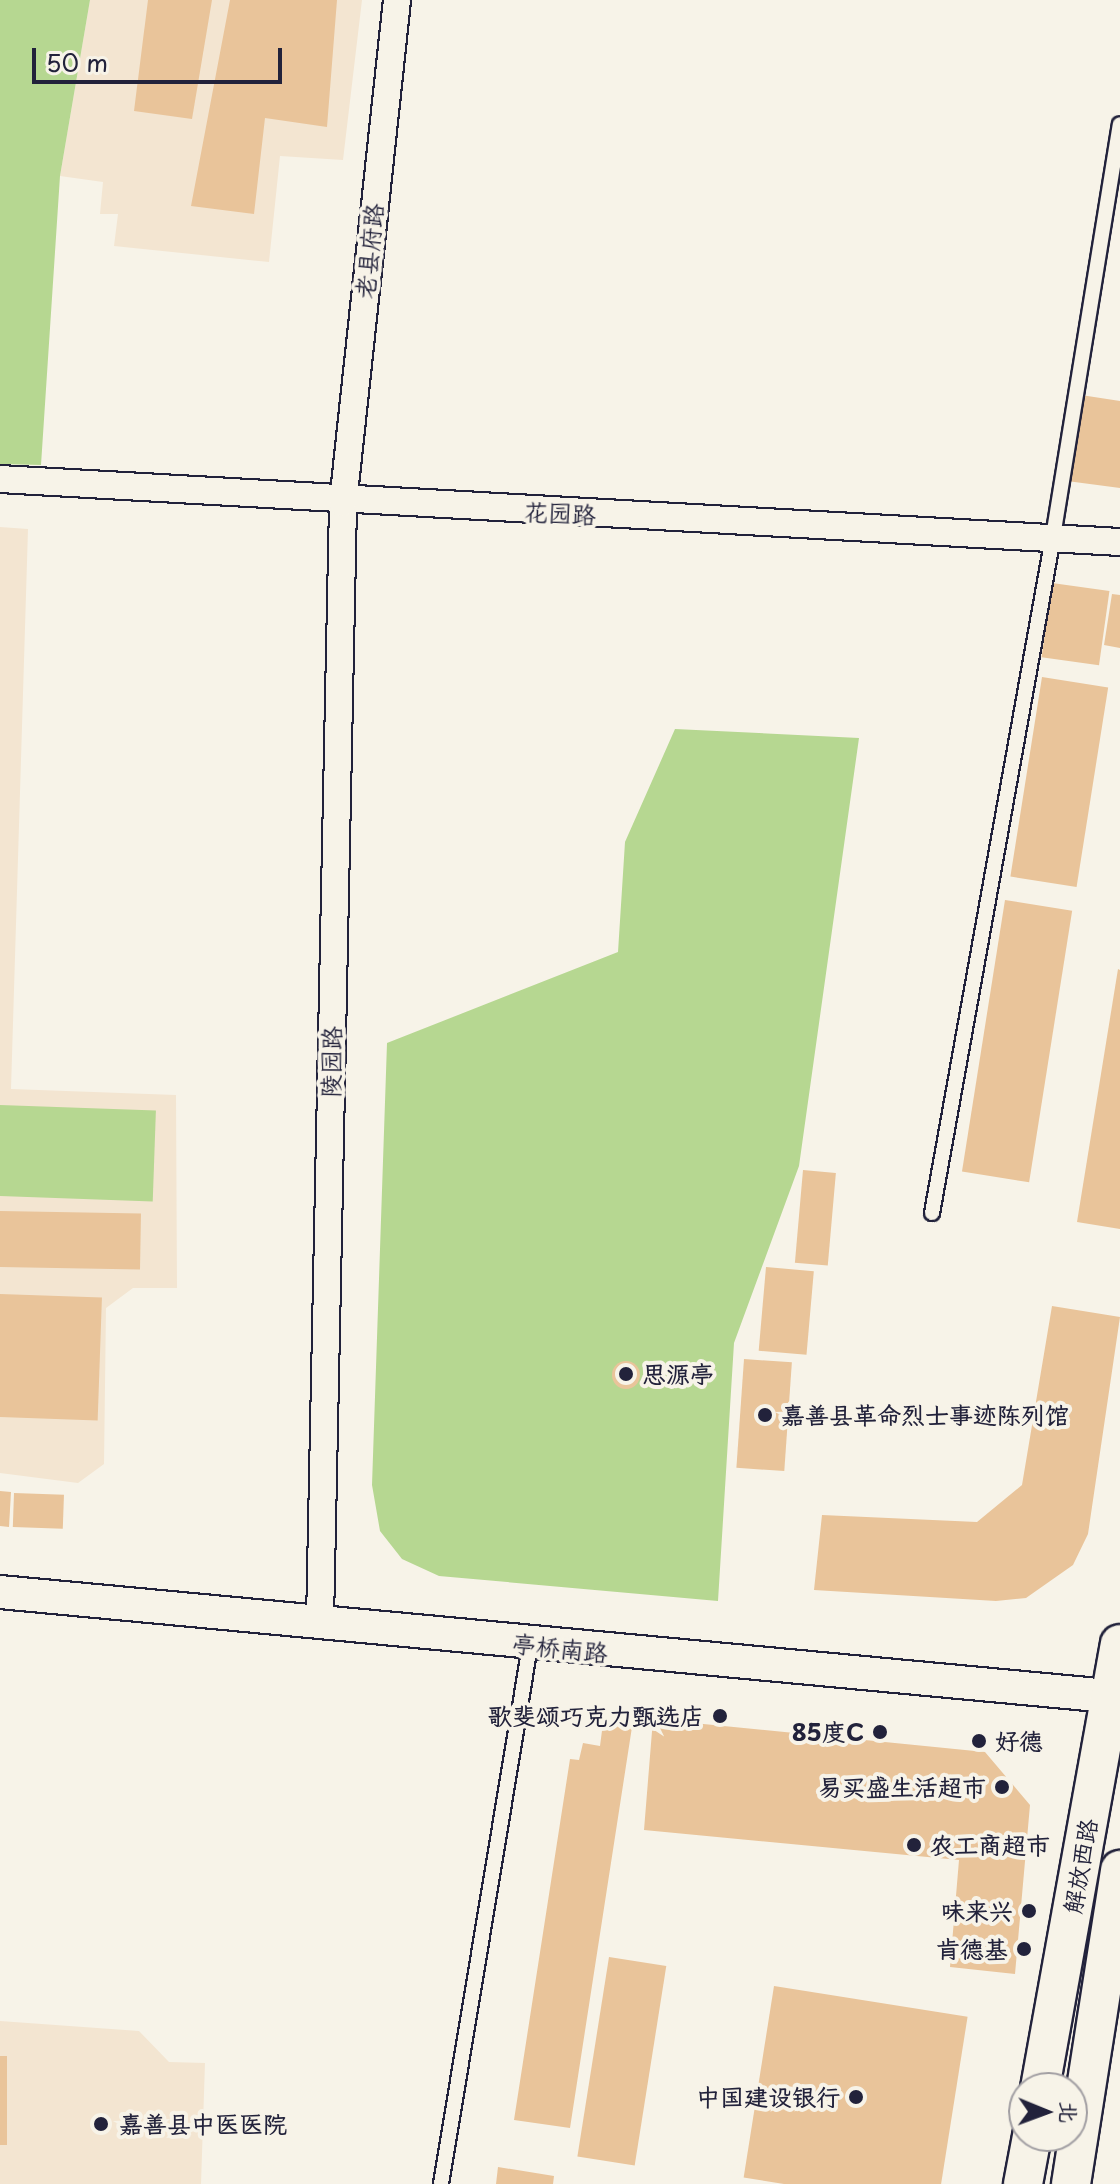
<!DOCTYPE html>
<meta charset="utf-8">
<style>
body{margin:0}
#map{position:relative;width:1120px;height:2184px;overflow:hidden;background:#f7f3e8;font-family:"Playpen Sans","LXGW WenKai TC",sans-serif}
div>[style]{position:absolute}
.built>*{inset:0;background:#f3e5d1}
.green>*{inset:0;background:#b6d791;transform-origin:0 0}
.building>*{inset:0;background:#e9c49a;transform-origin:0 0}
.round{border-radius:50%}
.roads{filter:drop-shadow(2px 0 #22223b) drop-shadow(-2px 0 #22223b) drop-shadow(0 2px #22223b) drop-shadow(0 -2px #22223b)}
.service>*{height:14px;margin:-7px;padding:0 7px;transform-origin:7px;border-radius:7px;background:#f7f3e8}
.minor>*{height:26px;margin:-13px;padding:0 13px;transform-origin:13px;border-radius:13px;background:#f7f3e8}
.tertiary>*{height:32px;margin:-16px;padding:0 16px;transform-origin:16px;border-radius:16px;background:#f7f3e8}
.secondary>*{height:38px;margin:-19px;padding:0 19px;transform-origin:19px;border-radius:19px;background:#f7f3e8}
.dots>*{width:22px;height:22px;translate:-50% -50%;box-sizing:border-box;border:4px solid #f7f3e8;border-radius:50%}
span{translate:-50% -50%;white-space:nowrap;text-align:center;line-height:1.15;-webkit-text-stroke:8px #f7f3e8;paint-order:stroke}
.street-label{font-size:24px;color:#22223b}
.poi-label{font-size:24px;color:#22223b;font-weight:700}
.left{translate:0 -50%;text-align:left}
.right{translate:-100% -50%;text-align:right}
.north{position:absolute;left:1008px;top:2072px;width:80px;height:80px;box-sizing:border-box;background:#f7f3e8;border:2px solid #a29fa3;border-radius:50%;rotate:91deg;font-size:22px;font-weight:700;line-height:32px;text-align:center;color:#22223b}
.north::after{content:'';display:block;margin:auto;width:28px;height:36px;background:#22223b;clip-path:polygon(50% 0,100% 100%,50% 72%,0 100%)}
.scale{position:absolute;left:32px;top:48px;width:250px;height:36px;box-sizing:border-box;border:4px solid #22223b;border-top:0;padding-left:10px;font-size:24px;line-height:28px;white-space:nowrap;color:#22223b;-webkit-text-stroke:6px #f7f3e8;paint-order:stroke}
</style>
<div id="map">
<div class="built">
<i style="clip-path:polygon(90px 0,362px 0,343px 160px,280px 156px,269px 262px,114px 246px,118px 214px,100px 214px,103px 182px,60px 176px)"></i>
<i style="clip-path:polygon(0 527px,28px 529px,11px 1089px,176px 1095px,177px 1288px,133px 1288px,106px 1308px,104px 1464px,78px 1483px,0 1473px)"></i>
<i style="clip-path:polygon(0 2021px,139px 2031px,169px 2062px,205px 2063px,201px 2184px,0 2184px)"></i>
</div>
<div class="green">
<i style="clip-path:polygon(0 0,90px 0,60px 176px,41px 465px,0 464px)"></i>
<i style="clip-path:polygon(675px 729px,859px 738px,799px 1166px,734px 1343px,718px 1601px,439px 1576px,402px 1559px,380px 1531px,372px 1485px,387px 1043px,618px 952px,625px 842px)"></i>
<i style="left:0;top:1105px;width:156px;height:91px;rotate:2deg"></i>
</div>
<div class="building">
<i style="clip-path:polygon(148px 0,212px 0,192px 119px,134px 111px)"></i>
<i style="clip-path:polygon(230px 0,337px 0,327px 127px,265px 118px,254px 214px,191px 206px)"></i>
<i style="clip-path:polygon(1081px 395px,1120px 401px,1120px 488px,1067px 481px)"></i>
<i style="left:1052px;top:583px;width:58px;height:75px;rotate:8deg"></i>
<i style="clip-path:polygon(1112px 594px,1120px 595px,1120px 648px,1104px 645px)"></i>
<i style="left:1042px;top:677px;width:67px;height:202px;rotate:9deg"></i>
<i style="left:1005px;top:900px;width:68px;height:275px;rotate:9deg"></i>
<i style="clip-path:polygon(1118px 969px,1120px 970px,1120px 1229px,1077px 1222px)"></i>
<i style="left:803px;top:1170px;width:33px;height:93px;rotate:5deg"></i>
<i style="left:0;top:1211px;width:141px;height:56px;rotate:1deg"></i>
<i style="left:766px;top:1267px;width:48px;height:84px;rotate:5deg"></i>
<i style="left:0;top:1294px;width:102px;height:123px;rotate:2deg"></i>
<i style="clip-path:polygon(1052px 1306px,1120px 1317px,1088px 1534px,1073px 1565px,1026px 1598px,996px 1601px,814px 1590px,822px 1515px,977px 1522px,1022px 1485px)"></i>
<i style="left:744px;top:1359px;width:48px;height:109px;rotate:4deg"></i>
<i class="round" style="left:612px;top:1361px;width:28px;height:28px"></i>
<i style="clip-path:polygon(0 1491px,11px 1492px,9px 1527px,0 1526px)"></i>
<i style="left:14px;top:1493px;width:50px;height:34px;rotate:2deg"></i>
<i style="clip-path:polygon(653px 1719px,985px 1752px,1030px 1805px,1015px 1974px,950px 1967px,959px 1860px,644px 1830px)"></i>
<i style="clip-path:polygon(603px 1723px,632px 1727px,570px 2128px,514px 2120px,570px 1759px,579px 1760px,583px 1743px,600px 1746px)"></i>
<i style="left:609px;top:1957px;width:58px;height:202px;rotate:9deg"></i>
<i style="left:774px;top:1986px;width:196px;height:194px;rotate:9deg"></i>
<i style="left:0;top:2056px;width:7px;height:89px"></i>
<i style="clip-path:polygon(498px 2167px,554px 2176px,553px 2184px,496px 2184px)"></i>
</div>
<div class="roads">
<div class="service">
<i style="left:932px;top:1213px;width:687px;rotate:-79.85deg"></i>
<i style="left:1053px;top:537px;width:418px;rotate:-80.8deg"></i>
<i style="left:441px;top:2184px;width:545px;rotate:-80.61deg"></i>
</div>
<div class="minor">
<i style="left:0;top:479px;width:1122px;rotate:3.22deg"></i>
<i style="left:320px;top:1621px;width:1118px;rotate:-88.82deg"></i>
<i style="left:343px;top:503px;width:506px;rotate:-83.87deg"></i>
</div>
<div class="tertiary">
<i style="left:0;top:1592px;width:1125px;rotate:5.36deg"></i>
</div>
<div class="secondary">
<i style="left:1040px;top:2088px;width:451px;rotate:-79.8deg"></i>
<i style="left:1023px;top:2184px;width:49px;rotate:-79.4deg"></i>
<i style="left:1071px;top:2184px;width:318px;rotate:-81.1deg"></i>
</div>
</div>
<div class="dots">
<i style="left:626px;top:1374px;background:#22223b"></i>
<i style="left:765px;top:1415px;background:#22223b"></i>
<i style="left:720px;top:1716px;background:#22223b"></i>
<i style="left:880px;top:1732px;background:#22223b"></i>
<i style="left:979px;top:1741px;background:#22223b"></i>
<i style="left:1002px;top:1787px;background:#22223b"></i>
<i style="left:914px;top:1845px;background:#22223b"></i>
<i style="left:1029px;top:1911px;background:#22223b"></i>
<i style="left:1024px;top:1949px;background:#22223b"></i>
<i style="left:856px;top:2097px;background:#22223b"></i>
<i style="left:101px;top:2124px;background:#22223b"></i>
</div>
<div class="street-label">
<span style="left:369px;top:251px;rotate:-84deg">老县府路</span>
<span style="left:560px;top:513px;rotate:3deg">花园路</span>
<span style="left:331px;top:1062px;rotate:-89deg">陵园路</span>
<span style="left:560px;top:1648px;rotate:6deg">亭桥南路</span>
<span style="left:1080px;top:1866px;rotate:-80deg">解放西路</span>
</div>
<div class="poi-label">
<span class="left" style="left:642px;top:1374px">思源亭</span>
<span class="left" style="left:781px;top:1415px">嘉善县革命烈士事迹陈列馆</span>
<span class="right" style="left:704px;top:1716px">歌斐颂巧克力甄选店</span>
<span class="right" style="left:864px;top:1732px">85度C</span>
<span class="left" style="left:995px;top:1741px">好德</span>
<span class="right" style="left:986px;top:1787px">易买盛生活超市</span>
<span class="left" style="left:930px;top:1845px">农工商超市</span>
<span class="right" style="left:1013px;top:1911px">味来兴</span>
<span class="right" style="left:1008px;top:1949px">肯德基</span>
<span class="right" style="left:840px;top:2097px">中国建设银行</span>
<span class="left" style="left:119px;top:2124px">嘉善县中医医院</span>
</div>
<div class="north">北</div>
<div class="scale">50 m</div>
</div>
